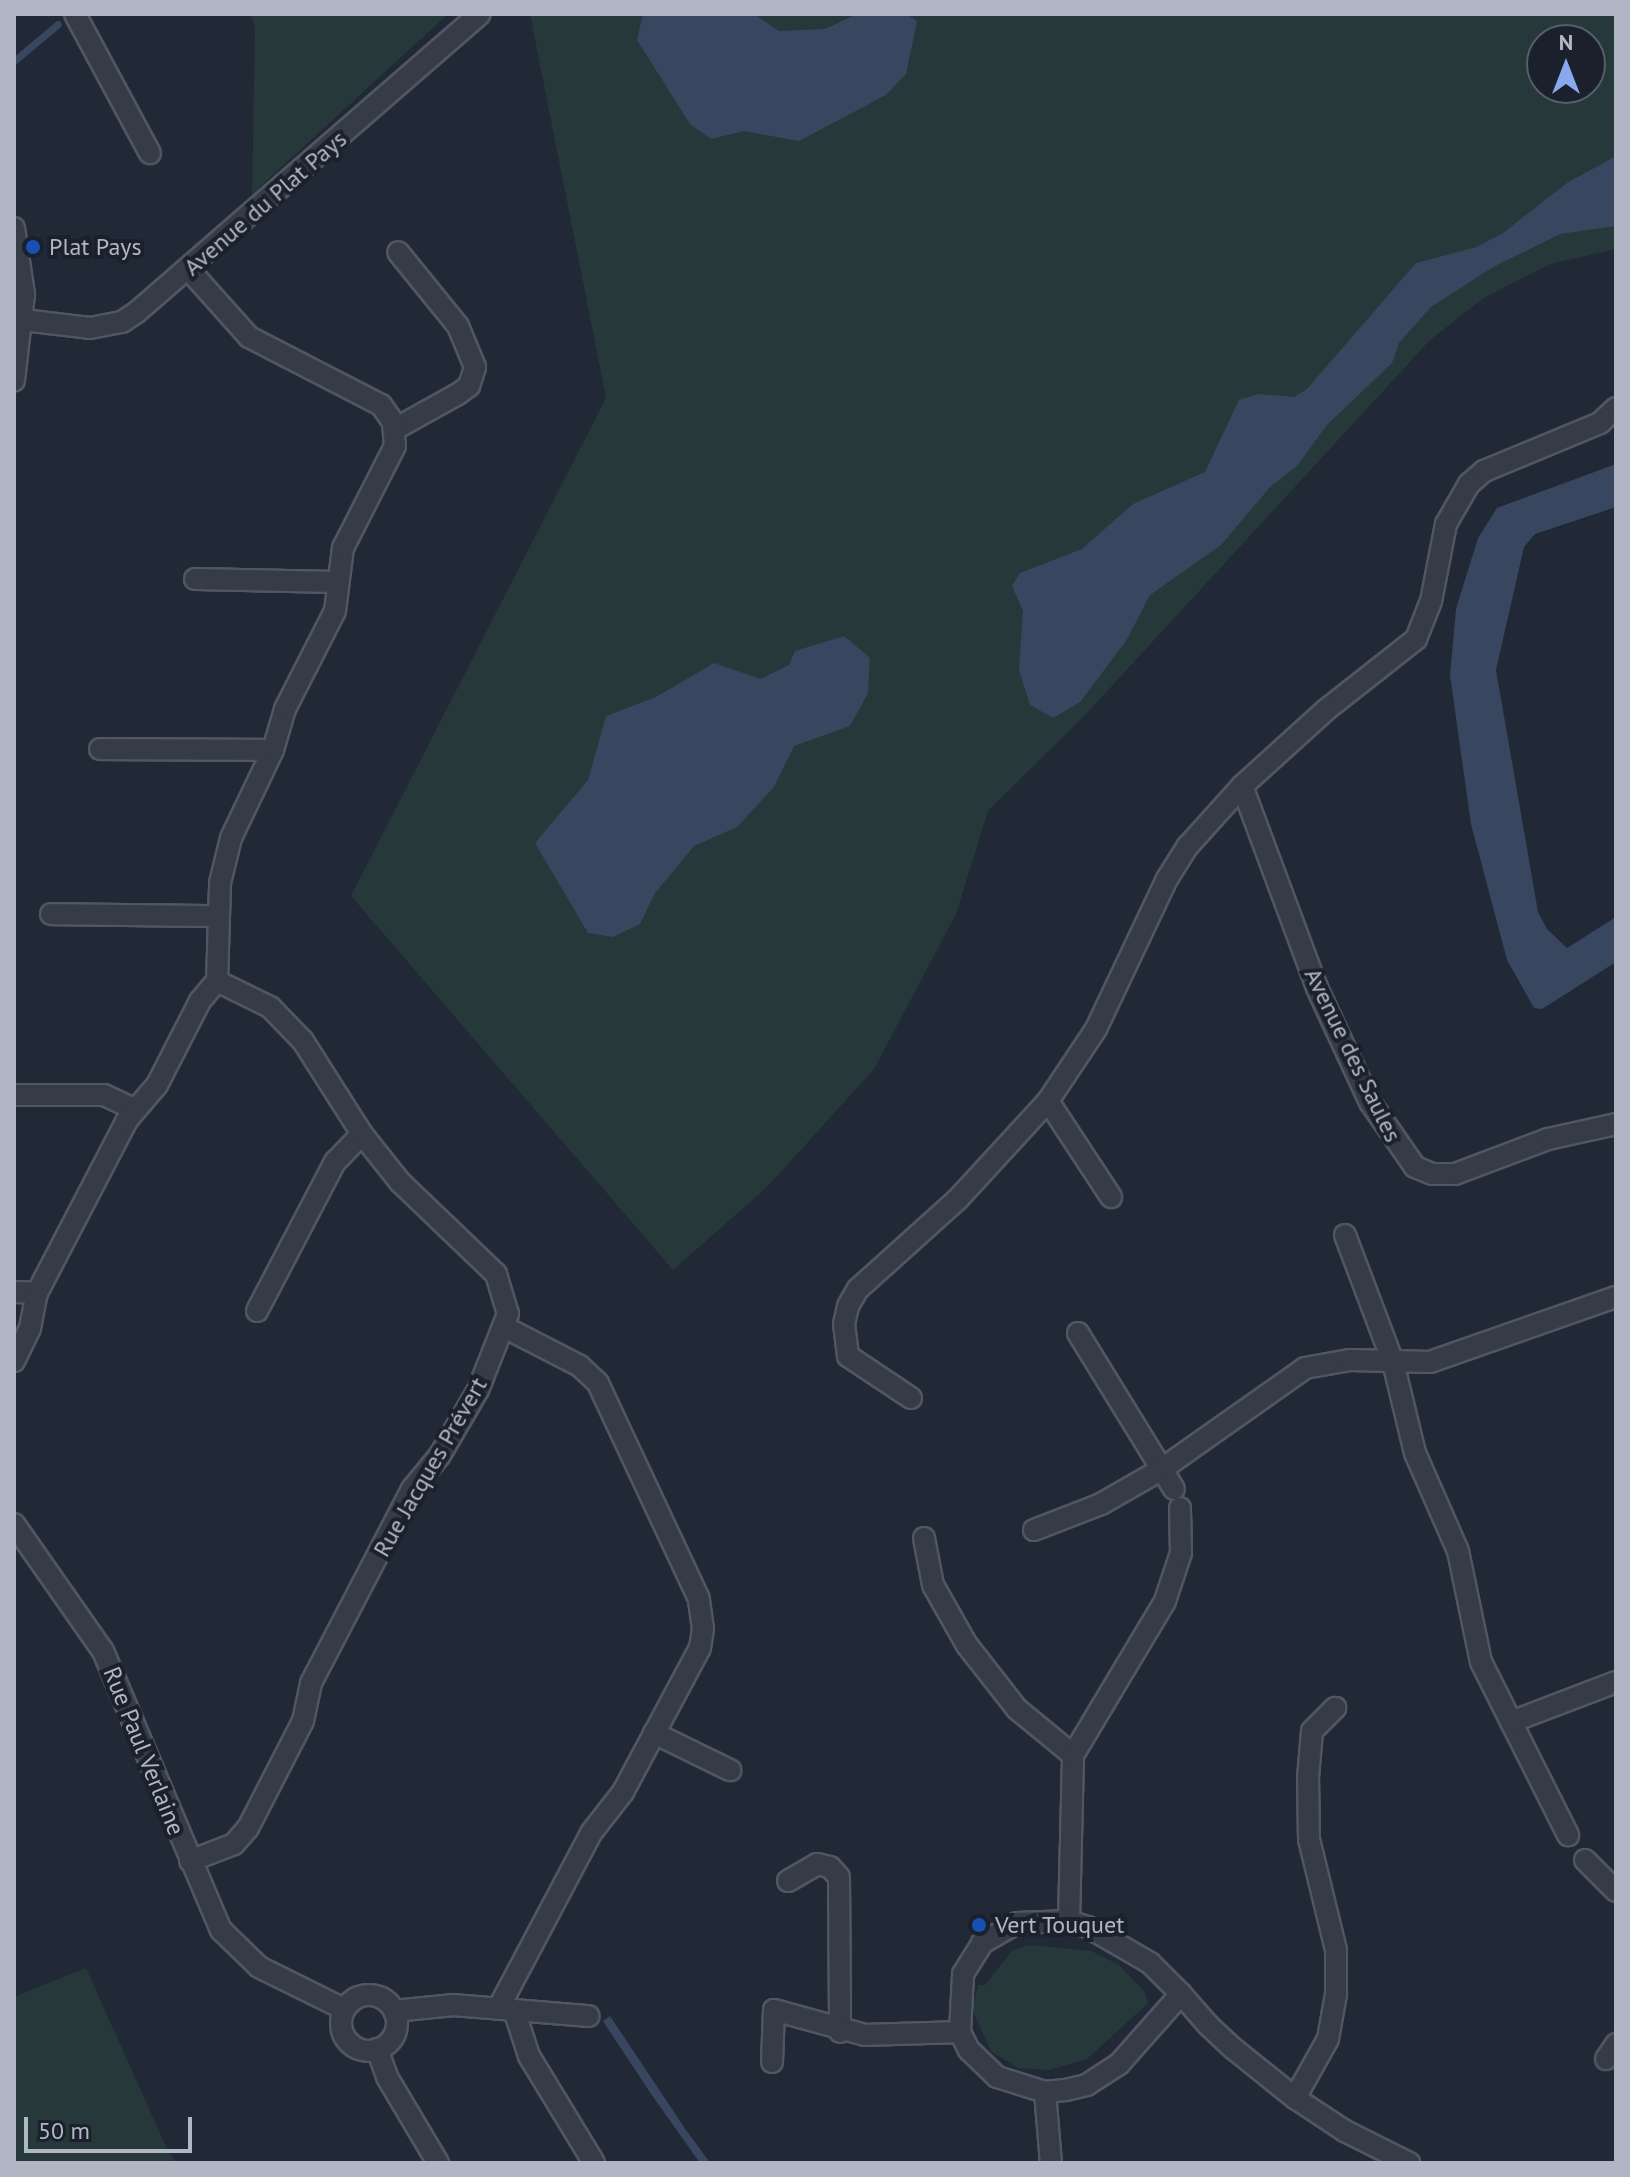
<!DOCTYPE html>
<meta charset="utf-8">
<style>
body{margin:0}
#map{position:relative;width:1630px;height:2177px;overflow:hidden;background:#222936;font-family:"PT Sans",sans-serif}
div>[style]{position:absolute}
.green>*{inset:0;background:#27383a}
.water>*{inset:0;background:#39465f}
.stream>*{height:7px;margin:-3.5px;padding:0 3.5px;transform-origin:3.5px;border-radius:3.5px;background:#39465f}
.roads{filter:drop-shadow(2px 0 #505662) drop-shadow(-2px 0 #505662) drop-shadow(0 2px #505662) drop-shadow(0 -2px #505662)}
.minor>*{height:20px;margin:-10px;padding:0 10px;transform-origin:10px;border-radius:10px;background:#363c47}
.minor>.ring{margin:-10px;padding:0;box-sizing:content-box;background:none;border:20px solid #363c47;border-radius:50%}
.dots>*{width:22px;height:22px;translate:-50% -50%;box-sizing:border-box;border:4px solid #1b212c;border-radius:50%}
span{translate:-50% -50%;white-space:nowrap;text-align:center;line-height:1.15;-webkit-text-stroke:8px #1b212c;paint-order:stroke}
.street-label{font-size:24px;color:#b0b6c4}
.poi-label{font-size:24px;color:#b0b6c4}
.left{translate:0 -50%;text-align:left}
.frame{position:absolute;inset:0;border:16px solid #b0b6c4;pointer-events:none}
.north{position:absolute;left:1526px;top:24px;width:80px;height:80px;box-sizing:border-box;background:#1b212c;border:2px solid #575d69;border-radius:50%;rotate:0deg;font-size:22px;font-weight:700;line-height:32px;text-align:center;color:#b0b6c4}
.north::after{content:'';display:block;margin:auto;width:28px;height:36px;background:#89a9ef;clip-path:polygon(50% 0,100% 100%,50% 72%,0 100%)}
.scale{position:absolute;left:24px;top:2117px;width:168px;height:36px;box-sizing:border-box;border:4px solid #b0b6c4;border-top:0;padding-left:10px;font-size:24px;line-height:28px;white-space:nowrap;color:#b0b6c4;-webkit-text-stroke:6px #1b212c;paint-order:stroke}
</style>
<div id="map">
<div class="green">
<i style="clip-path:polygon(251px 14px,448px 14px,252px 194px,255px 28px)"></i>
<i style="clip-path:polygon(evenodd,530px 14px,1616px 14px,1616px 249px,1550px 264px,1482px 299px,1430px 340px,1086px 714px,988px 811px,956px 914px,874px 1069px,768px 1186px,673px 1270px,351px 896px,606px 398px,530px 14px,1542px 40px,1590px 40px,1590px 88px,1542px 88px,1542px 40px)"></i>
<i style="clip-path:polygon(1029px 1945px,1091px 1951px,1119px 1965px,1144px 1991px,1148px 2003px,1087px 2059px,1049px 2070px,1018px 2068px,991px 2051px,972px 2009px,978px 1985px,985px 1985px,1013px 1950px)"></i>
<i style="clip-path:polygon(86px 1968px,167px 2149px,176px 2163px,14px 2163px,14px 1997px)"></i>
</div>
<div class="water">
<i style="clip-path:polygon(643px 14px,754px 14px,779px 31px,825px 29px,857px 14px,906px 14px,917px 21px,906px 74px,886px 95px,799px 141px,744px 131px,711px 139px,690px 124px,637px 40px)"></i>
<i style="clip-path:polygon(1616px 156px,1616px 226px,1560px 234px,1493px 267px,1431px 307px,1399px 343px,1392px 363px,1327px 425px,1297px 466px,1271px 486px,1221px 545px,1150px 595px,1126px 641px,1080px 702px,1053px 718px,1030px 705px,1019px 670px,1023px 611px,1012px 586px,1020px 573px,1082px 549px,1133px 504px,1205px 472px,1239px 400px,1258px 394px,1294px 397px,1307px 389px,1416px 263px,1477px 247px,1503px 233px,1567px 183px)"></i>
<i style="clip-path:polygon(1616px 464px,1616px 507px,1535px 534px,1524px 547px,1496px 670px,1538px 912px,1547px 929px,1567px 948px,1616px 917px,1616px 962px,1542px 1009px,1534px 1008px,1507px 960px,1471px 824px,1450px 675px,1456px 609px,1478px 538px,1497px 508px)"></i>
<i style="clip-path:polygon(844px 636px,870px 658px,868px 693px,850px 726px,794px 746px,774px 787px,737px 827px,694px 846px,655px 893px,640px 924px,613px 937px,588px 933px,535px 843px,588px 780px,606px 716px,656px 697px,714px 663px,761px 679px,789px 665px,795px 651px)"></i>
<i style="clip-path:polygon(610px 2016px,686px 2130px,710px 2163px,700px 2163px,649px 2091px,603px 2021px)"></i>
</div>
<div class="stream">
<i style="left:14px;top:61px;width:57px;rotate:-40.1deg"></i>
</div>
<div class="roads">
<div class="minor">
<i style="left:75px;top:14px;width:158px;rotate:61.7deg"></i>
<i style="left:14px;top:228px;width:67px;rotate:81.4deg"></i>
<i style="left:24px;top:294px;width:87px;rotate:96.6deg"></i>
<i style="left:23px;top:320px;width:67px;rotate:6.8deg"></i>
<i style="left:90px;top:328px;width:33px;rotate:-11deg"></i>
<i style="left:122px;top:322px;width:18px;rotate:-34deg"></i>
<i style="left:137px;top:312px;width:454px;rotate:-41deg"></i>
<i style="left:1616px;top:408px;width:22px;rotate:137deg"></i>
<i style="left:1600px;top:423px;width:126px;rotate:157.5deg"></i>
<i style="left:1484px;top:471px;width:20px;rotate:139deg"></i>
<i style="left:1469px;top:484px;width:46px;rotate:119.9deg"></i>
<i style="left:1446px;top:524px;width:78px;rotate:101deg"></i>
<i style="left:1431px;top:601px;width:41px;rotate:111.5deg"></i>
<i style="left:1416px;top:639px;width:113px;rotate:141.8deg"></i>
<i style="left:1327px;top:709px;width:115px;rotate:137.8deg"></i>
<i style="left:1242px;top:786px;width:215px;rotate:69.6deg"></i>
<i style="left:1317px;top:988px;width:126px;rotate:65.1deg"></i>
<i style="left:1370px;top:1102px;width:79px;rotate:55.3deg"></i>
<i style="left:1415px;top:1167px;width:18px;rotate:22deg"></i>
<i style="left:1432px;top:1174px;width:23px"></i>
<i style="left:1455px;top:1174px;width:99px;rotate:-20.6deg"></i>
<i style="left:1548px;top:1139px;width:70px;rotate:-12.4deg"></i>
<i style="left:395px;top:429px;width:72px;rotate:-29.1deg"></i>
<i style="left:458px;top:394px;width:14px;rotate:-36deg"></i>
<i style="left:469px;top:386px;width:20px;rotate:-72deg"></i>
<i style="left:475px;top:367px;width:44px;rotate:-112.5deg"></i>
<i style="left:458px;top:326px;width:95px;rotate:-129deg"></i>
<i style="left:195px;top:579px;width:142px;rotate:1.2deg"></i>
<i style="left:100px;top:749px;width:173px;rotate:0.3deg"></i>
<i style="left:51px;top:914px;width:167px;rotate:0.7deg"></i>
<i style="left:14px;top:1095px;width:90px"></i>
<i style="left:104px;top:1095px;width:35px;rotate:25deg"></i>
<i style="left:1048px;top:1101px;width:115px;rotate:56.7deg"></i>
<i style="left:1345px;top:1235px;width:136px;rotate:69.3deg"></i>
<i style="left:1393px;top:1362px;width:94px;rotate:76.4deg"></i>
<i style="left:1415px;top:1453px;width:107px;rotate:66.3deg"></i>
<i style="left:1458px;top:1551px;width:113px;rotate:78.3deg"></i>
<i style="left:1481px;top:1662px;width:194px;rotate:63.3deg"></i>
<i style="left:14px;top:1292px;width:23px;rotate:2deg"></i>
<i style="left:257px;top:1311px;width:168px;rotate:-62.4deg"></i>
<i style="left:335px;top:1162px;width:39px;rotate:-46deg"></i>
<i style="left:1078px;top:1333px;width:183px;rotate:58.4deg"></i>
<i style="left:14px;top:1361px;width:37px;rotate:-64deg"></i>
<i style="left:30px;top:1328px;width:36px;rotate:-79deg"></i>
<i style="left:37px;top:1293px;width:195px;rotate:-62.5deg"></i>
<i style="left:127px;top:1120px;width:46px;rotate:-49.4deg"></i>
<i style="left:157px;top:1085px;width:94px;rotate:-62.9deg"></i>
<i style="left:200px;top:1001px;width:26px;rotate:-50deg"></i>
<i style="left:217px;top:981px;width:98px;rotate:-88.2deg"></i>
<i style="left:220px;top:883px;width:46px;rotate:-76.3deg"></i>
<i style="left:231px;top:838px;width:98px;rotate:-64.5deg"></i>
<i style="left:273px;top:750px;width:43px;rotate:-73.7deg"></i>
<i style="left:285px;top:709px;width:110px;rotate:-63deg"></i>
<i style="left:335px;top:611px;width:64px;rotate:-82.8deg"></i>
<i style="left:343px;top:548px;width:114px;rotate:-63deg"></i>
<i style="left:395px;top:446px;width:24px;rotate:-95deg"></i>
<i style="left:393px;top:422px;width:21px;rotate:-125deg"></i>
<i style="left:381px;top:405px;width:148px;rotate:-152.7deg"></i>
<i style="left:249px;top:337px;width:90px;rotate:-131.8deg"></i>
<i style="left:911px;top:1398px;width:76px;rotate:-146.3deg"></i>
<i style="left:848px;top:1356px;width:32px;rotate:-97deg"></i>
<i style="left:844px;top:1324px;width:18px;rotate:-77deg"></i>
<i style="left:848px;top:1306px;width:20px;rotate:-60deg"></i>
<i style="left:858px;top:1289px;width:133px;rotate:-42deg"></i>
<i style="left:957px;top:1200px;width:134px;rotate:-47.4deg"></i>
<i style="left:1048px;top:1101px;width:87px;rotate:-56.3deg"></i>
<i style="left:1096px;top:1029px;width:166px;rotate:-64.7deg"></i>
<i style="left:1167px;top:879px;width:39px;rotate:-58deg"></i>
<i style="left:1188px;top:846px;width:81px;rotate:-48deg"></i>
<i style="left:14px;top:1524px;width:155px;rotate:55deg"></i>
<i style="left:103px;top:1651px;width:303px;rotate:67.1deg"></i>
<i style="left:221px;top:1930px;width:53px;rotate:44.2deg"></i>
<i style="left:259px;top:1967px;width:95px;rotate:26.3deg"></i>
<i style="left:1034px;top:1530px;width:72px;rotate:-21.2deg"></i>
<i style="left:1101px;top:1504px;width:70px;rotate:-29.8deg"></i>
<i style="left:1162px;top:1469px;width:175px;rotate:-35.2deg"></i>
<i style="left:1305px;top:1368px;width:46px;rotate:-10.1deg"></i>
<i style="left:1350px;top:1360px;width:80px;rotate:1.4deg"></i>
<i style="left:1430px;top:1362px;width:197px;rotate:-19.3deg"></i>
<i style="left:924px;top:1538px;width:48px;rotate:79.2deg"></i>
<i style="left:933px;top:1585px;width:69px;rotate:60.5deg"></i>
<i style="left:967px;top:1645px;width:81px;rotate:52deg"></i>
<i style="left:1017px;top:1709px;width:72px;rotate:39.4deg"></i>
<i style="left:1511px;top:1722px;width:112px;rotate:-20.9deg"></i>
<i style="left:654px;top:1733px;width:85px;rotate:26deg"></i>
<i style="left:1585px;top:1860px;width:44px;rotate:45deg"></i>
<i style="left:190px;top:1861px;width:47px;rotate:-21.1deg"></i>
<i style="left:234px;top:1844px;width:21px;rotate:-49deg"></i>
<i style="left:248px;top:1828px;width:120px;rotate:-62.8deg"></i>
<i style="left:303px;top:1721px;width:39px;rotate:-78deg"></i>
<i style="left:311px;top:1683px;width:219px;rotate:-62.5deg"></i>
<i style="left:412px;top:1489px;width:44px;rotate:-50.5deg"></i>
<i style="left:440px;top:1455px;width:75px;rotate:-59.7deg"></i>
<i style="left:478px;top:1390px;width:82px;rotate:-68.5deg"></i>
<i style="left:508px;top:1314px;width:42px;rotate:-106.7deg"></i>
<i style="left:496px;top:1274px;width:133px;rotate:-136.2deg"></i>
<i style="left:400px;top:1182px;width:61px;rotate:-128.4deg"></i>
<i style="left:362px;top:1134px;width:110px;rotate:-122.4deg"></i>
<i style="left:303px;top:1041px;width:47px;rotate:-134.1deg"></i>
<i style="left:270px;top:1007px;width:59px;rotate:-153.9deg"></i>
<i style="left:788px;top:1881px;width:34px;rotate:-30deg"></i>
<i style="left:817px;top:1864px;width:13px;rotate:13deg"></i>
<i style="left:830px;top:1867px;width:13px;rotate:48deg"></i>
<i style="left:839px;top:1877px;width:155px;rotate:89.6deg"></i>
<i style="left:1069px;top:1921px;width:166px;rotate:-88.6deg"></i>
<i style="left:1073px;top:1755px;width:179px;rotate:-59.1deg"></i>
<i style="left:1165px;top:1601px;width:51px;rotate:-71.6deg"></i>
<i style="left:1181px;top:1553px;width:45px;rotate:-91.3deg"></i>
<i style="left:1181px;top:1994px;width:94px;rotate:131.5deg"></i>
<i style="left:1119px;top:2064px;width:38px;rotate:147deg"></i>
<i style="left:1087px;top:2085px;width:22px;rotate:167deg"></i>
<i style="left:1066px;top:2090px;width:21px;rotate:175deg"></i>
<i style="left:1045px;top:2092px;width:50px;rotate:-162.6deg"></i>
<i style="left:997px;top:2077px;width:39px;rotate:-136deg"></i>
<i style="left:969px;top:2050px;width:20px;rotate:-117deg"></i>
<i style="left:960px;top:2032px;width:58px;rotate:-87deg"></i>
<i style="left:963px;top:1974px;width:36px;rotate:-58deg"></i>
<i style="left:982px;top:1943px;width:40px;rotate:-29.7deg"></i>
<i style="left:1017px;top:1923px;width:52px;rotate:-2.2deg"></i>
<i style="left:1069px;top:1921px;width:20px;rotate:18deg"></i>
<i style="left:1088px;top:1927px;width:72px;rotate:30.1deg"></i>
<i style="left:1150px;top:1963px;width:44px;rotate:45deg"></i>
<i style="left:1181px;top:1994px;width:41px;rotate:48.9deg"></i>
<i style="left:1208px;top:2025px;width:35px;rotate:43deg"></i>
<i style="left:1234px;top:2049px;width:78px;rotate:38.8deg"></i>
<i style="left:1295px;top:2098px;width:60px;rotate:33.4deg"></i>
<i style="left:1345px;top:2131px;width:72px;rotate:26.6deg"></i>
<i class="ring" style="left:341px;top:1995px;width:36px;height:36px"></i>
<i style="left:498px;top:2009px;width:199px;rotate:-62.1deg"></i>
<i style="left:591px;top:1833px;width:52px;rotate:-52deg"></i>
<i style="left:623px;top:1792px;width:163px;rotate:-61.9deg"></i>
<i style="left:700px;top:1648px;width:19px;rotate:-81deg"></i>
<i style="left:703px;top:1629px;width:30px;rotate:-98deg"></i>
<i style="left:699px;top:1599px;width:238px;rotate:-115.1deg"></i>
<i style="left:598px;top:1383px;width:25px;rotate:-137deg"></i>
<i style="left:580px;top:1366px;width:83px;rotate:-152.8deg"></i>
<i style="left:514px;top:2010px;width:48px;rotate:71.9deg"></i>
<i style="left:529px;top:2056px;width:125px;rotate:58.7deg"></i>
<i style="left:394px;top:2011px;width:60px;rotate:-5.7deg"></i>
<i style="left:454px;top:2005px;width:135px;rotate:4.7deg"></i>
<i style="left:377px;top:2049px;width:30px;rotate:70deg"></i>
<i style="left:387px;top:2077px;width:100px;rotate:59.3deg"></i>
<i style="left:1606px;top:2059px;width:18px;rotate:-56deg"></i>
<i style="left:772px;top:2062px;width:52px;rotate:-87.8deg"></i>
<i style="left:774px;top:2010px;width:94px;rotate:15.4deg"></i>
<i style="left:865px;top:2035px;width:95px;rotate:-1.8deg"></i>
<i style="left:1045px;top:2092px;width:71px;rotate:85.2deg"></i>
<i style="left:1295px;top:2098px;width:68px;rotate:-60.8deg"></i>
<i style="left:1328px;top:2039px;width:46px;rotate:-79.9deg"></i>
<i style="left:1336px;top:1994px;width:44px;rotate:-90deg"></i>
<i style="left:1336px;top:1950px;width:114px;rotate:-103.7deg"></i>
<i style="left:1309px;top:1839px;width:61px;rotate:-90.9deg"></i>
<i style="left:1308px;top:1778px;width:47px;rotate:-85.1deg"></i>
<i style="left:1312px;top:1731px;width:33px;rotate:-45deg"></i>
</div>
</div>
<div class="dots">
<i style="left:33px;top:247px;background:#1a4fb4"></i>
<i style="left:979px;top:1925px;background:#1a4fb4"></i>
</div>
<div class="street-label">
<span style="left:265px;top:203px;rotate:-41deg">Avenue du Plat Pays</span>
<span style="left:1353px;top:1055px;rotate:64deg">Avenue des Saules</span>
<span style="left:430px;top:1467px;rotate:-60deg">Rue Jacques Prévert</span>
<span style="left:144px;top:1751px;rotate:68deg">Rue Paul Verlaine</span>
</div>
<div class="poi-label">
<span class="left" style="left:49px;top:247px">Plat Pays</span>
<span class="left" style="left:995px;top:1925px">Vert Touquet</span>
</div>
<div class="frame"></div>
<div class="north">N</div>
<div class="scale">50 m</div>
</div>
